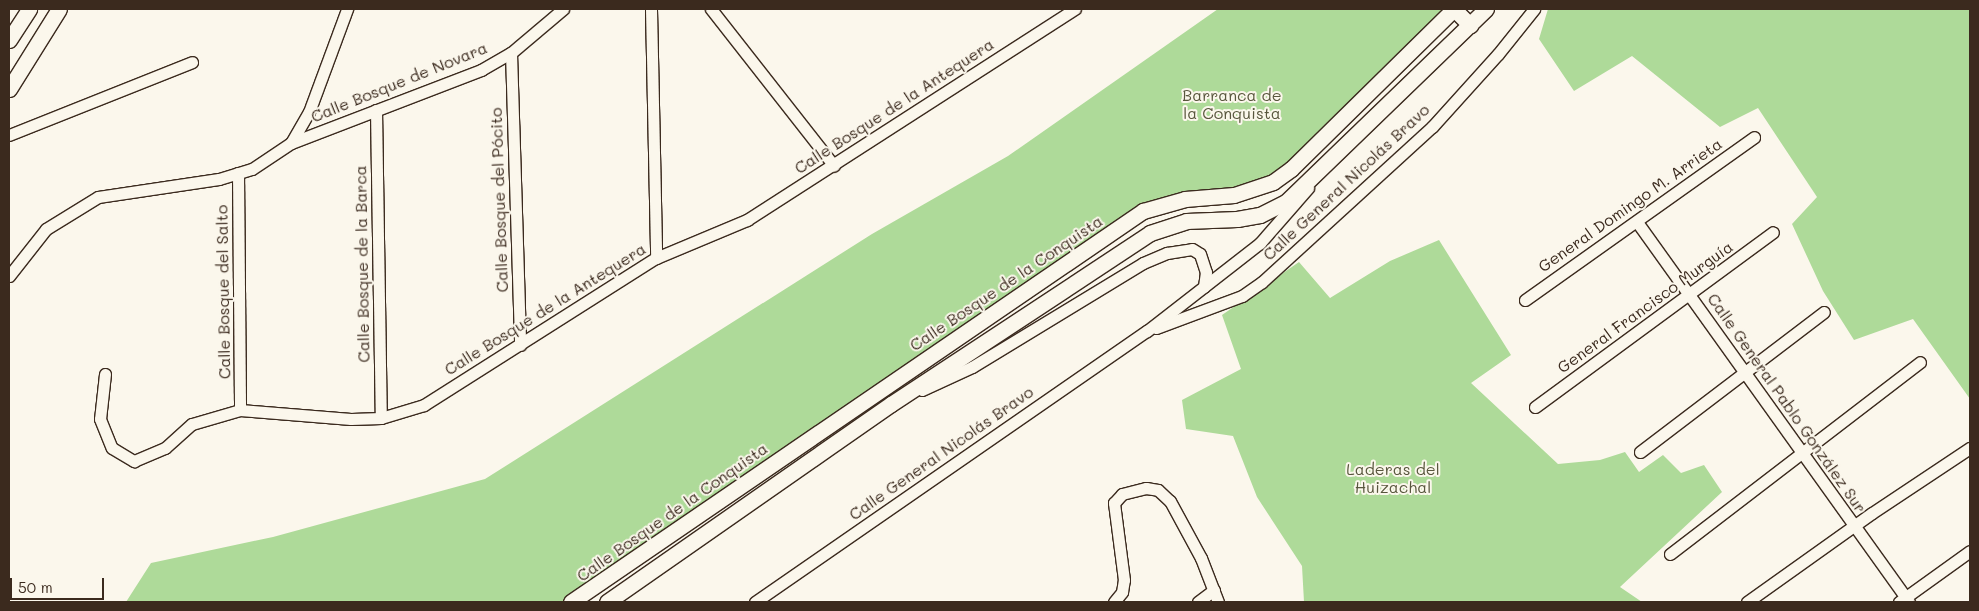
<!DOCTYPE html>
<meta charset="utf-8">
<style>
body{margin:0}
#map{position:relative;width:1979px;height:611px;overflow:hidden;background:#fbf7ec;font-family:Mali,sans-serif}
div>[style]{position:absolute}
.green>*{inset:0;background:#aeda99}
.roads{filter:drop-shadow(1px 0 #3b2a1e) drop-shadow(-1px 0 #3b2a1e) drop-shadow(0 1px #3b2a1e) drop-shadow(0 -1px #3b2a1e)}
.minor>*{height:11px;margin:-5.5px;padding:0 5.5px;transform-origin:5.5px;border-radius:5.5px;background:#fbf7ec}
.secondary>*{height:15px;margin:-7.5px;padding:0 7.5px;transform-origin:7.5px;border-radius:7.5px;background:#fbf7ec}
span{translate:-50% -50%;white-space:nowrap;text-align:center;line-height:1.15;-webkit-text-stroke:4px #fbf7ec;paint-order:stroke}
.street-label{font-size:16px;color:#3b2a1e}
.park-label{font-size:16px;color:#58563d}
.frame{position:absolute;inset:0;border:10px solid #3b2a1e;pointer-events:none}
.scale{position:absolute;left:10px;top:578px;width:94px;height:22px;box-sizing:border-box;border:2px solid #3b2a1e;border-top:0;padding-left:6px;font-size:15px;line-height:18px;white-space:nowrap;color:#3b2a1e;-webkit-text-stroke:4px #fbf7ec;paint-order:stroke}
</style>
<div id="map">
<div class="green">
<i style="clip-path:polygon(1218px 9px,1454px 9px,1273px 182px,1143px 211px,571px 602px,126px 602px,151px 563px,273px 537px,485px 479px,872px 234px,1008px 156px)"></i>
<i style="clip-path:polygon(1548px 9px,1970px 9px,1970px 399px,1913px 319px,1854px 340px,1823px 291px,1792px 224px,1817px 197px,1758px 108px,1720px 127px,1632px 56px,1574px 91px,1539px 39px)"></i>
<i style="clip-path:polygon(1439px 240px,1511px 355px,1471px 383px,1558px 464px,1600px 460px,1625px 452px,1639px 472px,1663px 455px,1681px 473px,1704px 465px,1722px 492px,1620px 587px,1642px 602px,1304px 602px,1302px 566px,1257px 497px,1233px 436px,1186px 429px,1182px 400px,1241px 369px,1222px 315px,1299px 262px,1330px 298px,1390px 261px)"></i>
</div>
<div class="roads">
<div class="minor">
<i style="left:651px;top:9px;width:249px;rotate:88.8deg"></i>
<i style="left:711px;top:9px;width:199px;rotate:51.9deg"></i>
<i style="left:511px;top:53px;width:292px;rotate:88.2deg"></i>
<i style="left:376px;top:110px;width:308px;rotate:89.1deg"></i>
<i style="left:9px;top:135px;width:197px;rotate:-21.7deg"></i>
<i style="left:291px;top:143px;width:204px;rotate:-21deg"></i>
<i style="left:481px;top:70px;width:34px;rotate:-30deg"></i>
<i style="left:511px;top:53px;width:68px;rotate:-40.2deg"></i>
<i style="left:238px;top:173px;width:237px;rotate:89.5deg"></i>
<i style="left:1637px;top:222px;width:467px;rotate:54.4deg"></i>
<i style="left:9px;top:276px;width:60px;rotate:-51.8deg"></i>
<i style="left:46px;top:229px;width:61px;rotate:-31.6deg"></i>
<i style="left:98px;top:197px;width:122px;rotate:-8.5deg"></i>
<i style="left:219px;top:179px;width:34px;rotate:-17deg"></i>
<i style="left:252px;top:169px;width:47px;rotate:-33.7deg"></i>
<i style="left:291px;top:143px;width:36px;rotate:-60deg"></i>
<i style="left:309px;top:112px;width:110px;rotate:-69.7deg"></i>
<i style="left:1525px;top:300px;width:281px;rotate:-35.4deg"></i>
<i style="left:1156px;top:328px;width:92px;rotate:-20.4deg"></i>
<i style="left:1242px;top:296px;width:24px;rotate:-35deg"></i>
<i style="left:1262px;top:282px;width:230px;rotate:-42.4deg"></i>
<i style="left:1432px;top:127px;width:98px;rotate:-47.9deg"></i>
<i style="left:1498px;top:54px;width:58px;rotate:-51.3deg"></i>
<i style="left:105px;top:374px;width:45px;rotate:96.3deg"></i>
<i style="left:100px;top:419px;width:31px;rotate:68deg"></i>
<i style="left:112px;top:448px;width:26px;rotate:31deg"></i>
<i style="left:134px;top:461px;width:34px;rotate:-23deg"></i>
<i style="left:165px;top:448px;width:36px;rotate:-42deg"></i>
<i style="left:192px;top:424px;width:50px;rotate:-16.3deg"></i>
<i style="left:240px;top:410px;width:111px;rotate:4.6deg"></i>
<i style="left:351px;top:419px;width:30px;rotate:-2deg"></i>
<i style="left:381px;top:418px;width:45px;rotate:-16.8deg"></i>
<i style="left:424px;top:405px;width:275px;rotate:-32.4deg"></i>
<i style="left:656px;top:258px;width:99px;rotate:-22.7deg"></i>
<i style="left:747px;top:220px;width:390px;rotate:-32.8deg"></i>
<i style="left:922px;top:390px;width:55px;rotate:-24.7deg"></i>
<i style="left:972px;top:367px;width:200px;rotate:-31.3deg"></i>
<i style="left:1143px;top:263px;width:26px;rotate:-23deg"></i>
<i style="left:1167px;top:253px;width:25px;rotate:-9deg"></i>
<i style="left:1192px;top:249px;width:9px;rotate:32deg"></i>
<i style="left:1200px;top:254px;width:19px;rotate:72deg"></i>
<i style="left:1206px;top:272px;width:15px;rotate:98deg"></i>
<i style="left:1535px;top:407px;width:295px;rotate:-36.3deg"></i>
<i style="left:1640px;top:452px;width:231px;rotate:-37.3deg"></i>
<i style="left:1670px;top:554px;width:315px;rotate:-37.5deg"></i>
<i style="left:755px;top:602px;width:477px;rotate:-34.7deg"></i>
<i style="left:1147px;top:331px;width:143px;rotate:-37.9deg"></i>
<i style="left:1260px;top:243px;width:73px;rotate:-48.9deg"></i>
<i style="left:1114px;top:602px;width:13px;rotate:-51deg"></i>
<i style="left:1122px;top:592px;width:12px;rotate:-81deg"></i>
<i style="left:1124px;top:580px;width:78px;rotate:-97.4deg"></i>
<i style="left:1114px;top:503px;width:12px;rotate:-48deg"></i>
<i style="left:1122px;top:494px;width:25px;rotate:-14deg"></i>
<i style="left:1146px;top:488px;width:12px;rotate:9deg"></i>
<i style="left:1158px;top:490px;width:16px;rotate:43deg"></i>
<i style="left:1170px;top:501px;width:65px;rotate:61.5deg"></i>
<i style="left:1201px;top:558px;width:47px;rotate:68.9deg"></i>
<i style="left:1198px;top:602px;width:20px;rotate:-37deg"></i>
<i style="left:1747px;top:602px;width:153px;rotate:-35.5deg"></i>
<i style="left:1872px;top:513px;width:118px;rotate:-33.6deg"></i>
<i style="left:1899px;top:602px;width:87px;rotate:-35.7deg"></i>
</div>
<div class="secondary">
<i style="left:9px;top:40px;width:37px;rotate:-57deg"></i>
<i style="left:9px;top:89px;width:94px;rotate:-58deg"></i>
<i style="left:571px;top:602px;width:693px;rotate:-34.36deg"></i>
<i style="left:1143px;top:211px;width:44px;rotate:-15.9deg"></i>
<i style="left:1185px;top:199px;width:49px;rotate:-4.7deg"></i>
<i style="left:1234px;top:195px;width:41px;rotate:-18.4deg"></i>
<i style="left:1273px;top:182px;width:22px;rotate:-36deg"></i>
<i style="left:1291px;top:169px;width:228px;rotate:-44.5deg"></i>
<i style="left:1454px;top:9px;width:23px;rotate:45deg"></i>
<i style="left:607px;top:602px;width:346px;rotate:-34.9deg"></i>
<i style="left:891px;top:404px;width:310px;rotate:-33.4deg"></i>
<i style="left:1150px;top:233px;width:38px;rotate:-18deg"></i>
<i style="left:1186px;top:221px;width:51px;rotate:-2.2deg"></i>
<i style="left:1237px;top:219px;width:23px;rotate:-10deg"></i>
<i style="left:1260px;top:215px;width:29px;rotate:-27deg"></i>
<i style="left:1286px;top:202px;width:278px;rotate:-44deg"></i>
</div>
</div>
<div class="street-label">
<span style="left:399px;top:82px;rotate:-22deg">Calle Bosque de Novara</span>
<span style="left:894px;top:106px;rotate:-33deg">Calle Bosque de la Antequera</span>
<span style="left:1346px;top:182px;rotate:-43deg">Calle General Nicolás Bravo</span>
<span style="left:499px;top:200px;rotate:-92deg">Calle Bosque del Pócito</span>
<span style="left:1630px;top:205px;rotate:-35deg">General Domingo M. Arrieta</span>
<span style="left:362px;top:264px;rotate:-91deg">Calle Bosque de la Barca</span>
<span style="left:1006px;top:283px;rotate:-34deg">Calle Bosque de la Conquista</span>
<span style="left:223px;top:292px;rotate:-91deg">Calle Bosque del Salto</span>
<span style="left:1645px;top:307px;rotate:-36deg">General Francisco Murguía</span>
<span style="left:545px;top:309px;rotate:-32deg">Calle Bosque de la Antequera</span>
<span style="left:1787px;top:403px;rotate:55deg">Calle General Pablo González Sur</span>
<span style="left:941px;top:453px;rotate:-35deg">Calle General Nicolás Bravo</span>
<span style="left:672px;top:512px;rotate:-35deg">Calle Bosque de la Conquista</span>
</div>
<div class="park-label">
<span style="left:1232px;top:104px">Barranca de<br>la Conquista</span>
<span style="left:1393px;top:478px">Laderas del<br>Huizachal</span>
</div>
<div class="frame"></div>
<div class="scale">50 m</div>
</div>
